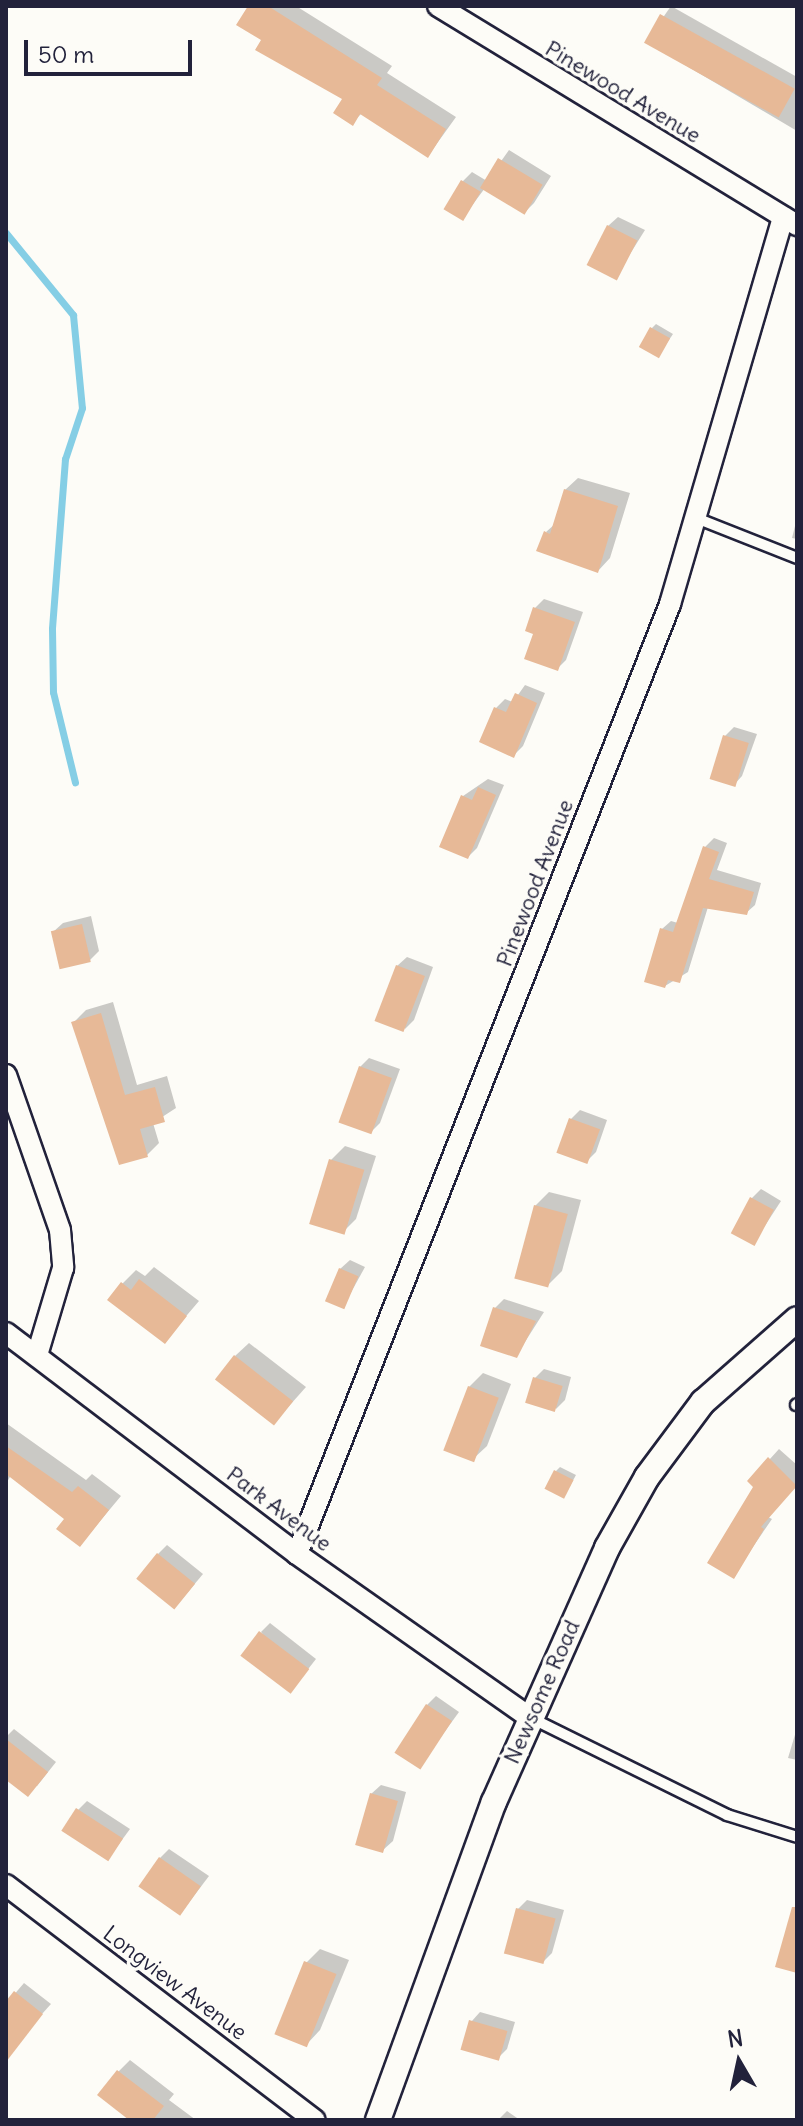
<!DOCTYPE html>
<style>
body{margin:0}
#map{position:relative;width:803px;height:2126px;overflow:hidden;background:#fdfcf7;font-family:Delius,sans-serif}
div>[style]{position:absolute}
.shadow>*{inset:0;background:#0003}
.stream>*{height:7px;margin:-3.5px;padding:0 3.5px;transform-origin:3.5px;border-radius:3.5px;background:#85cee5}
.building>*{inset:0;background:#e7b997;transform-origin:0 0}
.roads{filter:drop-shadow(2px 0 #22223b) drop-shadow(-2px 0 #22223b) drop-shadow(0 2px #22223b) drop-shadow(0 -2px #22223b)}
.service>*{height:10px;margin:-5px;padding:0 5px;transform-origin:5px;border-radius:5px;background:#fdfcf7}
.minor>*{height:20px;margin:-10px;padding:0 10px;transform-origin:10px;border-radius:10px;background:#fdfcf7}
.tertiary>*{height:24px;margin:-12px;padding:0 12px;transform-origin:12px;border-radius:12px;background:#fdfcf7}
span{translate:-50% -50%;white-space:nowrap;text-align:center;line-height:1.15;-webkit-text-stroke:7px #fdfcf7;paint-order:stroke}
.street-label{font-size:22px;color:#22223b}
.frame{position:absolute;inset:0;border:8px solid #22223b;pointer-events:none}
.north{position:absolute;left:699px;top:2022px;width:80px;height:80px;-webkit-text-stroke:6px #fdfcf7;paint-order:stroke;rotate:351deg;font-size:22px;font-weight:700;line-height:32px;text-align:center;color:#22223b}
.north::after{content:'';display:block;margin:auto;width:28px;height:36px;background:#22223b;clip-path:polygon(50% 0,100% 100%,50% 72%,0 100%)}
.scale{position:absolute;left:24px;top:40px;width:168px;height:36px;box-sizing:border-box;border:4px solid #22223b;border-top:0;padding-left:10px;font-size:24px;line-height:28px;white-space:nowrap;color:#22223b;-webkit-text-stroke:6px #fdfcf7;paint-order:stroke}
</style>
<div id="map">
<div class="shadow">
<i style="clip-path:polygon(250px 6px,296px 6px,392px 66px,387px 73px,456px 117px,428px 156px,362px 113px,352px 123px,344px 99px,263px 39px)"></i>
<i style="clip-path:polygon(671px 6px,797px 77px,797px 131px,646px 42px)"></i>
<i style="clip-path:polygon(509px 150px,551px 176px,534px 203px,525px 212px,485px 188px,462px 219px,463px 181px,472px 172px,487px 181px)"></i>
<i style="clip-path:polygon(618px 217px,645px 230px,615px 278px,608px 226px)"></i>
<i style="clip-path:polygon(656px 324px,673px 334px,659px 355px,652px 328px)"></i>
<i style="clip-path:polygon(578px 478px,630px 493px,610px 558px,598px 571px,546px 532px,556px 523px,565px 490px)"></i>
<i style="clip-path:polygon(797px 518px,797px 539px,792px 538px)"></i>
<i style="clip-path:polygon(544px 599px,583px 612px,566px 660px,557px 669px,536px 633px,535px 608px)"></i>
<i style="clip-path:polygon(525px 685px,545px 693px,523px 746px,514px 755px,496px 708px,505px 699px,513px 702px)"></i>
<i style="clip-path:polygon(734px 727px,757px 734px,742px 776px,733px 786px,725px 736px)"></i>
<i style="clip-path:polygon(488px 779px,504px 785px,477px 848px,468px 857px,463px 796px)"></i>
<i style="clip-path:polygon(714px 838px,727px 843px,717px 870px,761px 883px,755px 905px,746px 913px,708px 907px,688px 972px,665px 986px,662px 929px,671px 921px,678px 923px,705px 847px)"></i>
<i style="clip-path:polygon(91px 916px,99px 951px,90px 960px,53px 932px,63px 923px)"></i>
<i style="clip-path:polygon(407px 957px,433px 967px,414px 1020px,405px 1029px,397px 966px)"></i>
<i style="clip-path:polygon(113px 1002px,137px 1085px,167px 1076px,176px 1108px,153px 1123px,159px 1143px,147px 1155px,74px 1022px,86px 1010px)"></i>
<i style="clip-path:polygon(369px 1058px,400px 1069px,380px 1123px,371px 1132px,360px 1067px)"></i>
<i style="clip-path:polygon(580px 1110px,607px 1120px,596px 1152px,587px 1161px,571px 1119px)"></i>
<i style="clip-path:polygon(345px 1146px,376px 1156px,356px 1219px,342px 1233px,331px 1160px)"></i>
<i style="clip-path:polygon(761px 1189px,781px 1201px,753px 1244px,752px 1198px)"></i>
<i style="clip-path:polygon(549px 1192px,581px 1200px,562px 1271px,548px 1285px,535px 1206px)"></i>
<i style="clip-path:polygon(350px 1260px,365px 1267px,343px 1307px,340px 1269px)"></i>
<i style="clip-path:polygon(154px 1267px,199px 1301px,165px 1341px,122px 1284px,136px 1270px,145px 1276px)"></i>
<i style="clip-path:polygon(504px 1299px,544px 1312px,516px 1356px,495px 1308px)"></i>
<i style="clip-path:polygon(249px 1343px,306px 1387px,274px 1423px,235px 1356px)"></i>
<i style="clip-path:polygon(544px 1369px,571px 1377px,565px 1400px,556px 1409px,535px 1378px)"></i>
<i style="clip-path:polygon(483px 1373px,511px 1384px,487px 1446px,473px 1459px,469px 1387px)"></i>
<i style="clip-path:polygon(6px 1423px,86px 1480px,92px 1474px,121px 1496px,80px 1545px,67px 1519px,11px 1475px,6px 1484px)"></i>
<i style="clip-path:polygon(779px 1449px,797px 1465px,797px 1484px,768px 1517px,772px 1519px,733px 1576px,756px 1486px,750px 1481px)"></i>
<i style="clip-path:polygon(560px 1467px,576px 1475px,564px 1497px,556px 1471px)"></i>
<i style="clip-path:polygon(167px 1545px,203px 1574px,183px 1598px,158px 1554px)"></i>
<i style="clip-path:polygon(270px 1623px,316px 1659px,298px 1682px,261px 1632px)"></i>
<i style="clip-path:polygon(436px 1696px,459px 1712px,419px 1767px,427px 1705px)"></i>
<i style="clip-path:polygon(797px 1728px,797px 1760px,788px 1758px)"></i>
<i style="clip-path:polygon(14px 1729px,56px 1762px,37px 1786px,6px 1777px,6px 1737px)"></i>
<i style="clip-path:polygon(381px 1785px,406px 1792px,393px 1841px,383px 1850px,371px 1794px)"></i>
<i style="clip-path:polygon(87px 1801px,130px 1829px,108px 1859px,78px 1810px)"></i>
<i style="clip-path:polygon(169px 1849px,209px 1876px,181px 1913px,160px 1858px)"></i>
<i style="clip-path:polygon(527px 1900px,564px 1910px,552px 1953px,543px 1962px,518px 1909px)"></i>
<i style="clip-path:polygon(320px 1949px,349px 1960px,320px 2030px,307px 2044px,306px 1963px)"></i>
<i style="clip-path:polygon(24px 1983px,51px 2004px,6px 2054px,6px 2004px)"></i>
<i style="clip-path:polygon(480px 2012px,515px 2022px,507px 2049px,498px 2058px,471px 2022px)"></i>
<i style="clip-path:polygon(130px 2060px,174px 2094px,169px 2100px,196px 2120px,132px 2120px,118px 2072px)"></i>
<i style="clip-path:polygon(507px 2111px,520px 2120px,498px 2120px)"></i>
</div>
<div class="stream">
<i style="left:6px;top:233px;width:106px;rotate:50.7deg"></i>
<i style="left:73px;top:315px;width:93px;rotate:84.5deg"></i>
<i style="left:82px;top:408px;width:54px;rotate:108.4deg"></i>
<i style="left:65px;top:459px;width:170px;rotate:94.4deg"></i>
<i style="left:52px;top:629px;width:63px;rotate:89.1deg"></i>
<i style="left:53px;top:692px;width:93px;rotate:76.3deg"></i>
</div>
<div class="building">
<i style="clip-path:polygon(248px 6px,268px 6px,298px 25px,382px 78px,377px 85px,446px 129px,428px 158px,360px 114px,353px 126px,333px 113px,342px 99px,255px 50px,261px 40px,236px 25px)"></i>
<i style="left:660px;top:14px;width:154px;height:33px;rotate:29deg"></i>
<i style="left:498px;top:158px;width:52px;height:35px;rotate:31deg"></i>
<i style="left:461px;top:180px;width:23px;height:34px;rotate:31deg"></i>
<i style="left:607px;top:225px;width:34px;height:45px;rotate:27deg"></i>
<i style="left:650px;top:327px;width:23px;height:23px;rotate:29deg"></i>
<i style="clip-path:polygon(564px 489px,618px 506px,598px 573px,536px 551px,544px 531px,550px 534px)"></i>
<i style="clip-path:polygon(533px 607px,575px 622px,558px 671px,524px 659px,533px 634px,525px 631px)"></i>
<i style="clip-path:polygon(515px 693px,537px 703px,514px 758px,479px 742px,494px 707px,506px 712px)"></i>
<i style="left:723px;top:735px;width:27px;height:46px;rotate:17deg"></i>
<i style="clip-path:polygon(478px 787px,496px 795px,468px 859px,439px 847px,461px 795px,472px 800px)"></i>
<i style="clip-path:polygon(703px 846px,719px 852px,709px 879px,754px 892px,747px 915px,703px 908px,680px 983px,668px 980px,665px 988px,644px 982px,660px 928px,673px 932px)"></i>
<i style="left:82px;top:924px;width:39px;height:32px;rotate:77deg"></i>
<i style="left:396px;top:965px;width:31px;height:60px;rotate:21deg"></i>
<i style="clip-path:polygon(101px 1013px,125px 1095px,155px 1087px,165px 1122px,140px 1129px,148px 1157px,119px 1165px,71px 1022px)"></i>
<i style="left:359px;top:1066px;width:35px;height:60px;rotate:20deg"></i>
<i style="left:569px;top:1118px;width:33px;height:37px;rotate:20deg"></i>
<i style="left:329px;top:1159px;width:37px;height:68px;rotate:17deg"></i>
<i style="left:750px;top:1197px;width:27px;height:41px;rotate:28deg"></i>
<i style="left:534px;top:1205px;width:35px;height:76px;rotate:15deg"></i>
<i style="left:339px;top:1268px;width:21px;height:36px;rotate:23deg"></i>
<i style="clip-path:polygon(139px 1279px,187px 1316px,165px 1344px,107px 1300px,121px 1282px,131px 1290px)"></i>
<i style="clip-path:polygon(493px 1307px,536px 1321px,517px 1358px,480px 1346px)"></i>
<i style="left:234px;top:1355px;width:75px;height:31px;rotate:38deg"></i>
<i style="left:533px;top:1377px;width:31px;height:27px;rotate:17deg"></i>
<i style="left:468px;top:1386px;width:33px;height:69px;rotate:21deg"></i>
<i style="clip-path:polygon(6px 1446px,72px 1492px,78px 1486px,109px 1510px,80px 1547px,56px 1529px,64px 1519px,6px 1474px)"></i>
<i style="clip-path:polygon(768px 1457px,797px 1486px,761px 1527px,764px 1529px,734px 1579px,707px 1563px,753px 1487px,747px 1481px)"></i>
<i style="left:554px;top:1470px;width:22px;height:21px;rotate:27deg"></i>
<i style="left:157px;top:1553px;width:49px;height:33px;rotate:39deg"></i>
<i style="left:259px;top:1631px;width:63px;height:31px;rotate:37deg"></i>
<i style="left:426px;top:1704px;width:31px;height:58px;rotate:33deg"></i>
<i style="clip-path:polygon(6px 1739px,48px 1772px,28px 1797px,6px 1780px)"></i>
<i style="left:370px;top:1793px;width:29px;height:54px;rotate:16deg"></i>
<i style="left:76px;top:1808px;width:56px;height:27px;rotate:33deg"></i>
<i style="left:159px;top:1857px;width:51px;height:36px;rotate:35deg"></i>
<i style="clip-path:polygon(792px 1907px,797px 1907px,797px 1973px,775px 1967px)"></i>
<i style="left:516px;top:1908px;width:41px;height:47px;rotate:15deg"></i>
<i style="left:304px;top:1961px;width:35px;height:79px;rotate:22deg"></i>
<i style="clip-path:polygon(14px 1991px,43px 2014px,6px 2062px,6px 2001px)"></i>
<i style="left:469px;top:2020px;width:40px;height:31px;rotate:16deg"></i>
<i style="clip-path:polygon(117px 2070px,164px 2106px,153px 2120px,129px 2120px,97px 2095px)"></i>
</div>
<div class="roads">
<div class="service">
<i style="left:696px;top:518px;width:109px;rotate:21.6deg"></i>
<i style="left:796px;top:1405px;width:1px;rotate:-45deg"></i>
<i style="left:531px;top:1718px;width:219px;rotate:26.3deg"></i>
<i style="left:727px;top:1815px;width:73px;rotate:17.4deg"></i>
</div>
<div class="minor">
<i style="left:438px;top:6px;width:421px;rotate:31.4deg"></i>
<i style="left:6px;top:1075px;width:164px;rotate:70.8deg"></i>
<i style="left:60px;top:1230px;width:38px;rotate:85deg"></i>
<i style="left:63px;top:1268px;width:91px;rotate:106.6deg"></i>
<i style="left:6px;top:1333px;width:365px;rotate:37.2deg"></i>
<i style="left:297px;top:1554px;width:284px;rotate:35.1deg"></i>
<i style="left:297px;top:1554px;width:1021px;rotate:-68.56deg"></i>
<i style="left:670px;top:604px;width:403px;rotate:-73.7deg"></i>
<i style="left:6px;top:1885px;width:388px;rotate:37.3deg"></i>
</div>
<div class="tertiary">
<i style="left:378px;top:2120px;width:338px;rotate:-70deg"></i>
<i style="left:494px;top:1802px;width:278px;rotate:-66deg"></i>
<i style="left:607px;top:1548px;width:81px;rotate:-60.6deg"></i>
<i style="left:647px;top:1477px;width:94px;rotate:-53.3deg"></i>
<i style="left:703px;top:1402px;width:125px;rotate:-41.4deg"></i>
</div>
</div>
<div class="street-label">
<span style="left:623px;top:92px;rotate:31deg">Pinewood Avenue</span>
<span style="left:535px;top:883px;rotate:-69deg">Pinewood Avenue</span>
<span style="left:279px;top:1509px;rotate:37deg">Park Avenue</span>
<span style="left:542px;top:1692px;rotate:-66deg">Newsome Road</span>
<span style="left:175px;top:1983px;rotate:37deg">Longview Avenue</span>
</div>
<div class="frame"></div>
<div class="north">N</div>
<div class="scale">50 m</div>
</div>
